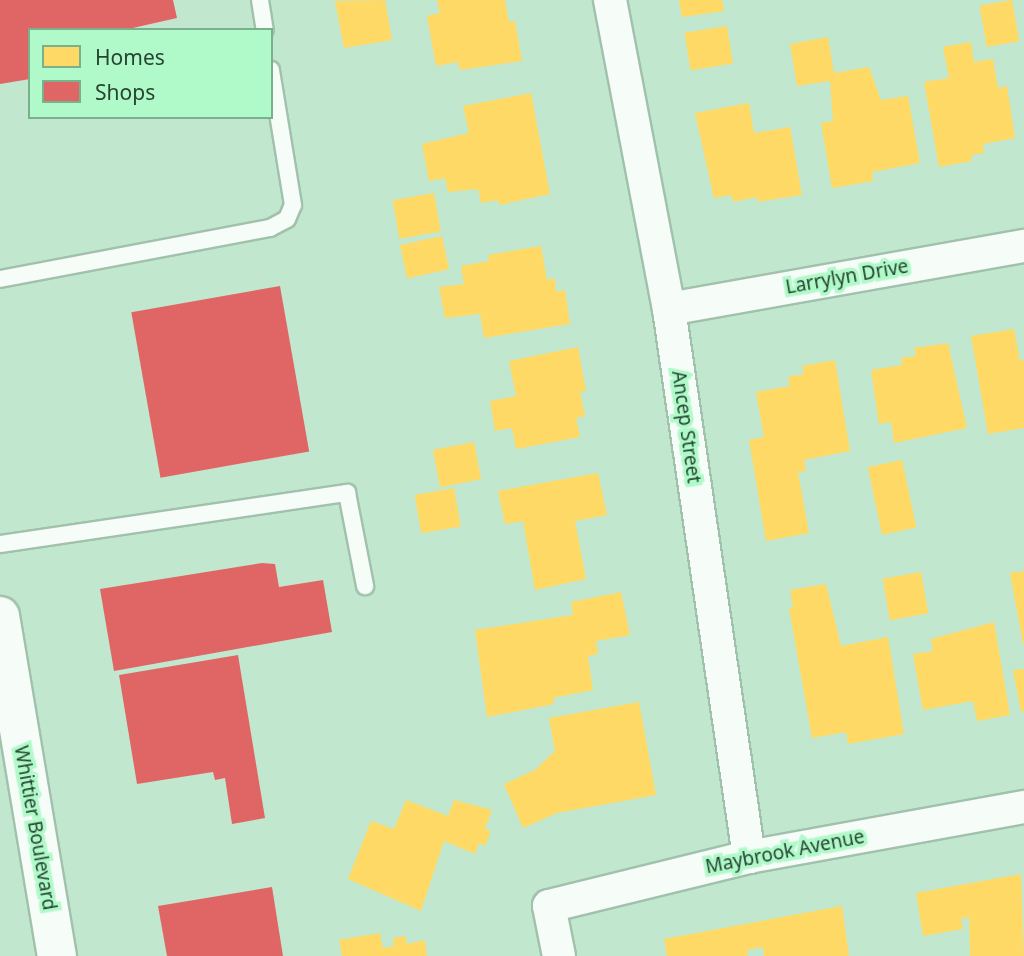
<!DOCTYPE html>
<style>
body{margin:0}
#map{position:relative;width:1024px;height:956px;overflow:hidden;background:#c1e8ce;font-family:"Noto Sans",sans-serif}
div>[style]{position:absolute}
.homes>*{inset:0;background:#ffd966;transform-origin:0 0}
.shops>*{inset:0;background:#e06666;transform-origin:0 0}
.roads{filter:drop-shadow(2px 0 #a2c1ad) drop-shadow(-2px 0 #a2c1ad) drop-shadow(0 2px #a2c1ad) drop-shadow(0 -2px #a2c1ad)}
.lane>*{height:16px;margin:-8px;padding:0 8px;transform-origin:8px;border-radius:8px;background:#f6fcf8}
.street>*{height:32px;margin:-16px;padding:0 16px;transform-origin:16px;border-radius:16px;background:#f6fcf8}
.primary>*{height:38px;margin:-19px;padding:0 19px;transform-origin:19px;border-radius:19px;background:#f6fcf8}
span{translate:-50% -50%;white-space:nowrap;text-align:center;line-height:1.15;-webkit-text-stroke:7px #b0f9c9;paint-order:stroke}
.street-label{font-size:19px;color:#264431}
.legend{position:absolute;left:28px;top:28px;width:245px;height:91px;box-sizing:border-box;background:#b0f9c9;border:2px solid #79b18c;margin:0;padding:9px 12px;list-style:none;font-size:21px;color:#264431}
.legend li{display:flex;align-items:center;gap:14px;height:35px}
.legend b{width:35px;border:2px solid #79b18c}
</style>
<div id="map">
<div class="homes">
<i style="clip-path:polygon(385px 0,392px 40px,344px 48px,335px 1px)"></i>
<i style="clip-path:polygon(437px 0,505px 0,509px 22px,515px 21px,522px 61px,460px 70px,458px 62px,436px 66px,427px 16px,440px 13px)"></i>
<i style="clip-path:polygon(679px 0,722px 0,724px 11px,682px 17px)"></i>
<i style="left:1012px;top:0;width:42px;height:33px;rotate:80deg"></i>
<i style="left:727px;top:26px;width:38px;height:43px;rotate:81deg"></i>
<i style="clip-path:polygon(828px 37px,834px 73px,869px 67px,881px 100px,908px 96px,920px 163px,872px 172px,873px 181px,832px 188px,821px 123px,833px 121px,830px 81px,797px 86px,790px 44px)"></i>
<i style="clip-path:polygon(971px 42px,974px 62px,993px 59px,998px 88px,1007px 86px,1015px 138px,983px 144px,984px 153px,971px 155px,972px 161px,939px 167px,924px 82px,949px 78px,943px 47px)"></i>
<i style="clip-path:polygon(531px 93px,550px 194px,499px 205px,498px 200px,481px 203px,478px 189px,448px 192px,445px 178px,429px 181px,422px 144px,469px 133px,463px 106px)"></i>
<i style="clip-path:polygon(749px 103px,754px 133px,790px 127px,802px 195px,758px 202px,757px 197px,733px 202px,732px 195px,714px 198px,695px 113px)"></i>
<i style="left:434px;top:193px;width:39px;height:42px;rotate:80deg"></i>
<i style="left:442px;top:236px;width:34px;height:43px;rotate:78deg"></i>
<i style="clip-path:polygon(541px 246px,547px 280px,555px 278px,556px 292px,565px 290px,570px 324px,484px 338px,480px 314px,445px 318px,439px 287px,464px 284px,461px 266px,489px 261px,488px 255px)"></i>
<i style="clip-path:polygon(1014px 329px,1020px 361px,1024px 360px,1024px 428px,988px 434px,971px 336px)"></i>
<i style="clip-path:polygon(948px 343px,967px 428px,894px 443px,891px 422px,879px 424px,871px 370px,902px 365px,901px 358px,916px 356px,914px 348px)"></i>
<i style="clip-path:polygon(578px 347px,586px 391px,580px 392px,585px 416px,576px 418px,580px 437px,516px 449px,512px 428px,495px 431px,490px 401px,516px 396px,509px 361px)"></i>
<i style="clip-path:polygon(835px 360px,850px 451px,804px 460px,806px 471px,798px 472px,809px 533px,766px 541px,749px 440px,764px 437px,756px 392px,790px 386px,788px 377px,804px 374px,802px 366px)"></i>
<i style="left:474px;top:442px;width:38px;height:42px;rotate:79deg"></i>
<i style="left:902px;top:460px;width:69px;height:35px;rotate:78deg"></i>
<i style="clip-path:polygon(598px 473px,607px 515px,575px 521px,586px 579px,535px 590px,523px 521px,505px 524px,498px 491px)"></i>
<i style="left:454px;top:488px;width:39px;height:40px;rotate:80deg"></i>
<i style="clip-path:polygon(1024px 571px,1024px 644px,1023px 644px,1010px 573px)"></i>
<i style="left:921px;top:572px;width:42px;height:39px;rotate:80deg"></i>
<i style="clip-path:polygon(826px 584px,841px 646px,888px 637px,904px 734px,848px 744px,846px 732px,812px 738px,789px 608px,793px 607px,790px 590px)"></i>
<i style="clip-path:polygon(621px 592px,630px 635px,596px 641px,598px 654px,588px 656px,593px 690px,553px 698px,554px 704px,487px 717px,475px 630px,573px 615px,571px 602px)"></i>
<i style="clip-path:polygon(994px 622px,1010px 715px,977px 721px,973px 701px,923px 710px,913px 654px,933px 651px,931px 639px)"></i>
<i style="clip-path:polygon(1024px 669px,1024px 711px,1021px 712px,1013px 670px)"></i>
<i style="clip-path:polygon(639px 702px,656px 795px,557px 813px,523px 828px,504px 784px,535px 770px,555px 751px,549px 718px)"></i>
<i style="clip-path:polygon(406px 800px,448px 816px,454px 800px,492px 810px,485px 829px,491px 831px,485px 846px,479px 843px,475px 854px,444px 841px,421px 911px,348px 879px,371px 821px,394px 829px)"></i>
<i style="clip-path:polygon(1021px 874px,1024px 956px,970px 956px,969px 917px,961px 919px,963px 929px,923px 936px,916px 893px)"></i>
<i style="clip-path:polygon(842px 906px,849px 956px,764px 956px,763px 947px,747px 950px,748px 956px,667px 956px,664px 939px)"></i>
<i style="clip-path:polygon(380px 933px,383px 948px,394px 946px,393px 938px,405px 936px,407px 944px,425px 940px,427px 956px,342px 956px,339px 940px)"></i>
</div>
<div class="shops">
<i style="clip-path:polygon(0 0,173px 0,177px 18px,124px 30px,30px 30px,30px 79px,0 84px)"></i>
<i style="left:280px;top:286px;width:168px;height:151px;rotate:80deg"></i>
<i style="clip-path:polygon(262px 563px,275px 564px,279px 587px,323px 580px,332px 632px,114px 671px,100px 589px)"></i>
<i style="clip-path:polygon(238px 655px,265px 818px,232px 824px,225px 778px,215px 780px,213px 772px,137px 784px,119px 675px)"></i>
<i style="clip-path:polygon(272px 887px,283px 956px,167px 956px,158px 906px)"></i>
</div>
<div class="roads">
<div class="lane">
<i style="left:260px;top:0;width:30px;rotate:81deg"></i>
<i style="left:0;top:279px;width:275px;rotate:-10.7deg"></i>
<i style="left:270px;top:228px;width:19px;rotate:-28deg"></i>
<i style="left:287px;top:219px;width:15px;rotate:-67deg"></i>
<i style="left:293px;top:205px;width:137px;rotate:-99.3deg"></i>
<i style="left:0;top:544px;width:351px;rotate:-8.4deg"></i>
<i style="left:347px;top:493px;width:95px;rotate:79deg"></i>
</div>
<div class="street">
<i style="left:610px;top:0;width:315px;rotate:79.2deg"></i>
<i style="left:669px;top:309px;width:554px;rotate:81.69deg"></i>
<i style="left:669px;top:309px;width:361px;rotate:-10.1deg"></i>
<i style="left:559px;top:956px;width:51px;rotate:-101.3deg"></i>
<i style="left:549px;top:906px;width:206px;rotate:-13.8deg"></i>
<i style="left:749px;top:857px;width:280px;rotate:-10.3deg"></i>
</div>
<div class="primary">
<i style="left:0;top:616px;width:345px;rotate:80.5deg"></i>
</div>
</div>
<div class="street-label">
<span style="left:847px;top:277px;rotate:-10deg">Larrylyn Drive</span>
<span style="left:686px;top:427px;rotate:82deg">Ancep Street</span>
<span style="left:35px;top:828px;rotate:80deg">Whittier Boulevard</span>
<span style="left:785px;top:852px;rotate:-11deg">Maybrook Avenue</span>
</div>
<ul class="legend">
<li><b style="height:19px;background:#ffd966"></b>Homes</li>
<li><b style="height:19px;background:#e06666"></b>Shops</li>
</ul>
</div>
